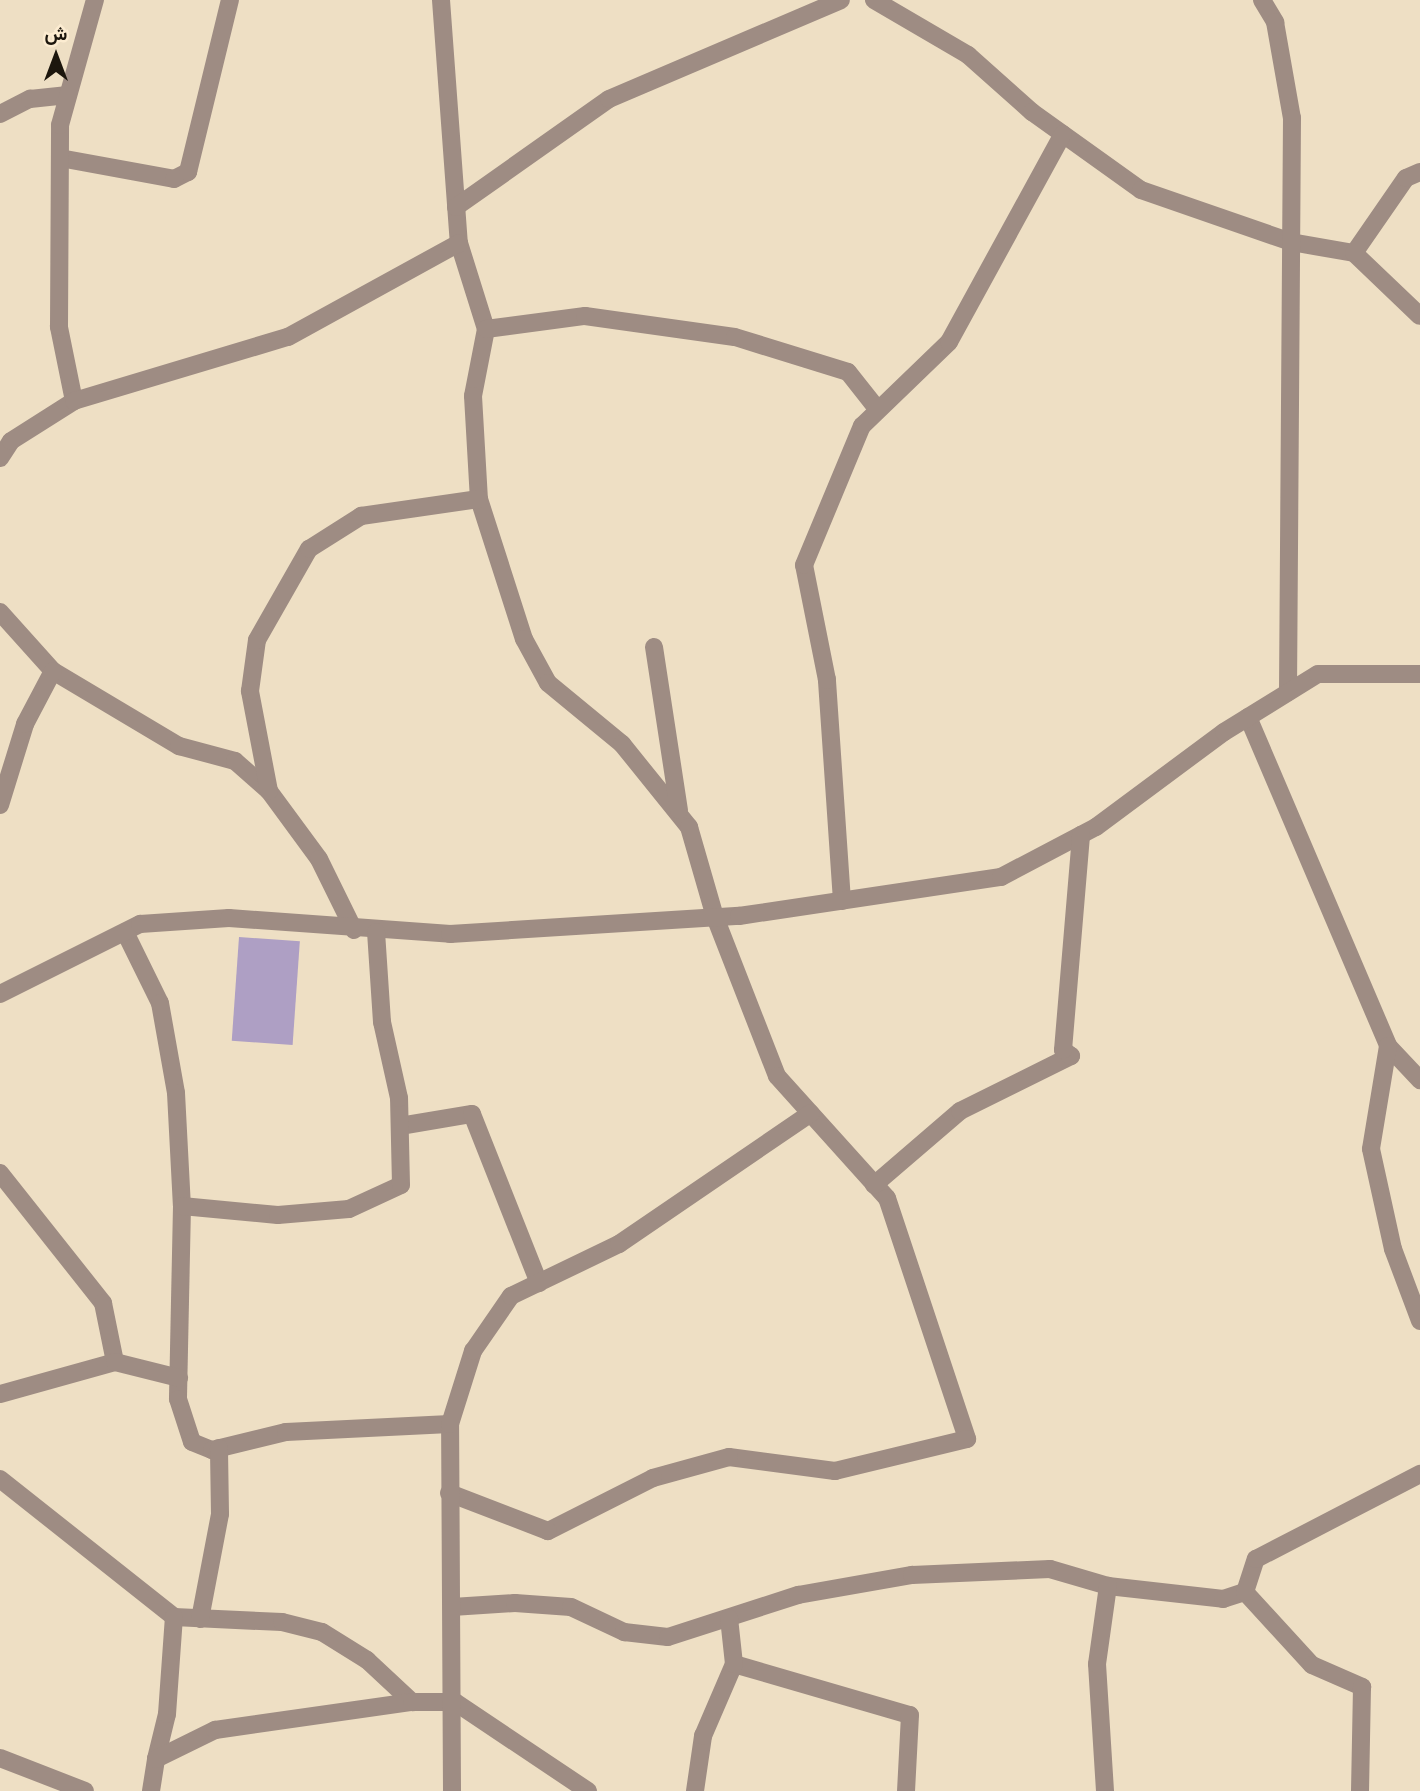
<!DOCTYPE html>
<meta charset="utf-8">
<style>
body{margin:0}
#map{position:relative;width:1420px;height:1791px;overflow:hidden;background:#eedfc4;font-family:Overpass,Vazirmatn,sans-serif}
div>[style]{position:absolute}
.building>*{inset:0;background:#ae9fc4;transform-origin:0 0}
.street>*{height:18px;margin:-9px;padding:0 9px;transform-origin:9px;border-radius:9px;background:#9e8c83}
span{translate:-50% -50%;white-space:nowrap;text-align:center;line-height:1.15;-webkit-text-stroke:5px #fcecd1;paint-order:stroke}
.north{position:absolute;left:21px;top:21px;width:70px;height:70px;-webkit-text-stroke:5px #fcecd1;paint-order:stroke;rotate:0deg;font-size:19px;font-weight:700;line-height:28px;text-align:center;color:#1c160d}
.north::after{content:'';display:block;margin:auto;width:24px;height:32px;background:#1c160d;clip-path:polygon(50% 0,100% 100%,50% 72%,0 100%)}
</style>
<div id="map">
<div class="building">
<i style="left:239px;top:937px;width:61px;height:104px;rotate:4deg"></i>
</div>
<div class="street">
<i style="left:441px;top:0;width:244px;rotate:85.8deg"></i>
<i style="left:459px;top:243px;width:90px;rotate:72.6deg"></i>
<i style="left:486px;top:329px;width:68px;rotate:101deg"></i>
<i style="left:473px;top:396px;width:103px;rotate:86.7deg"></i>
<i style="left:479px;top:499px;width:147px;rotate:72.2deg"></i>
<i style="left:524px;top:639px;width:50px;rotate:61.4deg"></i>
<i style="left:548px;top:683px;width:96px;rotate:39.5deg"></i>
<i style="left:622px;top:744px;width:107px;rotate:51.1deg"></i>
<i style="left:689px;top:827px;width:94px;rotate:73.9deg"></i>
<i style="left:715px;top:917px;width:171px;rotate:68.7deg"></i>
<i style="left:777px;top:1076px;width:164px;rotate:48deg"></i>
<i style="left:887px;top:1198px;width:254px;rotate:71.6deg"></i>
<i style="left:967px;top:1439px;width:136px;rotate:166.4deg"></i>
<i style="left:835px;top:1471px;width:107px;rotate:-172.5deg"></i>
<i style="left:729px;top:1457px;width:79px;rotate:164.6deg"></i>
<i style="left:653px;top:1478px;width:118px;rotate:153.2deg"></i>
<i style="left:548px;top:1531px;width:106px;rotate:-159deg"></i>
<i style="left:874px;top:0;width:109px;rotate:30.3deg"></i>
<i style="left:968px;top:55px;width:86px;rotate:41.7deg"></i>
<i style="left:1032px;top:112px;width:134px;rotate:35.6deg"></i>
<i style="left:1141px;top:190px;width:159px;rotate:19.1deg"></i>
<i style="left:1291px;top:242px;width:64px;rotate:9.9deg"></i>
<i style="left:1354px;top:253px;width:91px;rotate:43.7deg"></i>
<i style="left:1262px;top:0;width:26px;rotate:59deg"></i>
<i style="left:1275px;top:22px;width:97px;rotate:80deg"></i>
<i style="left:1292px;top:118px;width:574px;rotate:90.4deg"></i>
<i style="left:0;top:114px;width:34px;rotate:-27deg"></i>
<i style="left:30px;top:99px;width:38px;rotate:-6deg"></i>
<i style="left:60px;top:158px;width:116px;rotate:10.4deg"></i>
<i style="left:174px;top:179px;width:16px;rotate:-27deg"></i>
<i style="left:188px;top:172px;width:177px;rotate:-76.3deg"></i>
<i style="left:456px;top:207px;width:187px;rotate:-35.2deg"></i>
<i style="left:609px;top:99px;width:252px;rotate:-23.1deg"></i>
<i style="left:1354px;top:253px;width:91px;rotate:-55.3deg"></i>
<i style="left:1406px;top:178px;width:15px;rotate:-23deg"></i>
<i style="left:486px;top:329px;width:100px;rotate:-7.5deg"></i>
<i style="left:585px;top:316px;width:151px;rotate:8deg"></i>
<i style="left:735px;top:337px;width:118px;rotate:17.2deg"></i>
<i style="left:848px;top:372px;width:48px;rotate:51.7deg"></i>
<i style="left:74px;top:401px;width:76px;rotate:-101.5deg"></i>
<i style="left:59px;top:327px;width:202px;rotate:-89.7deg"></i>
<i style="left:60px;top:125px;width:130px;rotate:-74.4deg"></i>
<i style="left:0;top:458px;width:20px;rotate:-57deg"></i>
<i style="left:11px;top:441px;width:75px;rotate:-32.4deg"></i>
<i style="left:74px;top:401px;width:223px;rotate:-16.7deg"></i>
<i style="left:288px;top:337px;width:195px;rotate:-28.8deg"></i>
<i style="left:0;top:612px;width:79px;rotate:48.1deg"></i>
<i style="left:53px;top:671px;width:147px;rotate:30.8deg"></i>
<i style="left:179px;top:746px;width:58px;rotate:15deg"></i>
<i style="left:235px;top:761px;width:45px;rotate:41.4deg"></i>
<i style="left:269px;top:791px;width:84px;rotate:53.7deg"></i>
<i style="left:319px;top:859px;width:79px;rotate:63.8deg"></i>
<i style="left:654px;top:647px;width:165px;rotate:81.3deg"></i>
<i style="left:1248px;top:717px;width:358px;rotate:66.9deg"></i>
<i style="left:1388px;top:1046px;width:47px;rotate:46.7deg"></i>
<i style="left:269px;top:791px;width:102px;rotate:-100.8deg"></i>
<i style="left:250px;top:691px;width:51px;rotate:-82.2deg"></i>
<i style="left:257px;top:640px;width:105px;rotate:-60.3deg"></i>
<i style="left:309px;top:549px;width:62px;rotate:-32.4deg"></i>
<i style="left:361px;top:516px;width:119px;rotate:-8.2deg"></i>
<i style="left:0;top:805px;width:85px;rotate:-72.8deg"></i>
<i style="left:25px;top:724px;width:60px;rotate:-62.2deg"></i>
<i style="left:842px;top:901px;width:222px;rotate:-93.9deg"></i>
<i style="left:827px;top:680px;width:117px;rotate:-101.3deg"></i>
<i style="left:804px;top:565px;width:151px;rotate:-67.4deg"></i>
<i style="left:862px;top:426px;width:121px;rotate:-44deg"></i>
<i style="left:949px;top:342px;width:237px;rotate:-61.3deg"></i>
<i style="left:125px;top:932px;width:79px;rotate:63.8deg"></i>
<i style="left:160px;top:1003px;width:91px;rotate:79.9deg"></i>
<i style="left:176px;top:1093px;width:113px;rotate:87deg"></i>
<i style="left:182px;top:1206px;width:193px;rotate:91.2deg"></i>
<i style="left:178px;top:1399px;width:45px;rotate:72deg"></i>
<i style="left:192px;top:1442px;width:22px;rotate:22deg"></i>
<i style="left:212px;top:1450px;width:76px;rotate:-13.7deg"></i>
<i style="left:286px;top:1432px;width:164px;rotate:-2.8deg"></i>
<i style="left:0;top:994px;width:157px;rotate:-26.6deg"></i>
<i style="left:140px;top:924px;width:89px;rotate:-3.9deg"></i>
<i style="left:229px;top:918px;width:222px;rotate:4.1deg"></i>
<i style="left:450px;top:934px;width:290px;rotate:-3.6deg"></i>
<i style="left:739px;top:916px;width:265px;rotate:-8.5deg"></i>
<i style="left:1001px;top:877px;width:107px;rotate:-27.8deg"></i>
<i style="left:1096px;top:827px;width:159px;rotate:-36.6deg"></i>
<i style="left:1224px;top:732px;width:110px;rotate:-31.7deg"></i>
<i style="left:1318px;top:674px;width:102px"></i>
<i style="left:1388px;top:1046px;width:104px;rotate:99.4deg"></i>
<i style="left:1371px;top:1149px;width:102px;rotate:77.6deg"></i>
<i style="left:1393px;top:1249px;width:77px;rotate:69.4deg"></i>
<i style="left:400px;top:1126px;width:73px;rotate:-9.5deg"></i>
<i style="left:472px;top:1114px;width:182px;rotate:68.4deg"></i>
<i style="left:0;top:1173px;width:166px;rotate:51.6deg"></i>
<i style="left:103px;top:1303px;width:60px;rotate:78.5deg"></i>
<i style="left:874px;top:1185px;width:113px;rotate:-40.7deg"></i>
<i style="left:960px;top:1111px;width:124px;rotate:-26.4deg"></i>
<i style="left:1071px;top:1056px;width:10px;rotate:-143deg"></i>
<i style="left:1063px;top:1050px;width:216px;rotate:-85.2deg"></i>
<i style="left:182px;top:1206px;width:96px;rotate:5.4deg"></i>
<i style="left:278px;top:1215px;width:71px;rotate:-4.8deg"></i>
<i style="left:349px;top:1209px;width:57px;rotate:-24.8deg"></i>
<i style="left:401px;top:1185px;width:87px;rotate:-91.3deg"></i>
<i style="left:399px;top:1098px;width:78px;rotate:-102.6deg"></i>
<i style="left:382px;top:1022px;width:90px;rotate:-93.8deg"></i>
<i style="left:0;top:1394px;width:119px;rotate:-15.5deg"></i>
<i style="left:115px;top:1362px;width:66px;rotate:14deg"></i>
<i style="left:0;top:1479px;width:222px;rotate:38.4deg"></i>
<i style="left:174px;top:1617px;width:108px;rotate:2.7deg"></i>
<i style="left:282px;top:1622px;width:41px;rotate:14deg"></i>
<i style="left:322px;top:1632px;width:53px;rotate:31.9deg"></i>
<i style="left:367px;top:1660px;width:62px;rotate:43deg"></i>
<i style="left:1245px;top:1592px;width:99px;rotate:47.5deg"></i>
<i style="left:1312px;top:1665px;width:55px;rotate:23.7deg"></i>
<i style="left:1362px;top:1687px;width:104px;rotate:91.1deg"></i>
<i style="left:452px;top:1607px;width:63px;rotate:-3.6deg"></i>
<i style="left:515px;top:1603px;width:56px;rotate:4.1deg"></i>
<i style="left:571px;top:1607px;width:59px;rotate:25.3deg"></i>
<i style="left:624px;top:1632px;width:44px;rotate:6.5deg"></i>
<i style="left:668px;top:1637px;width:137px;rotate:-17.9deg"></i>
<i style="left:798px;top:1595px;width:116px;rotate:-10deg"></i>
<i style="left:912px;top:1575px;width:138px;rotate:-2.5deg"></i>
<i style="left:1050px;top:1569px;width:60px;rotate:16.3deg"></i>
<i style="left:1108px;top:1586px;width:116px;rotate:6.4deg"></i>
<i style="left:1223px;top:1599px;width:23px;rotate:-18deg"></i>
<i style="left:1245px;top:1592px;width:35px;rotate:-72deg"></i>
<i style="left:1256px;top:1559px;width:185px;rotate:-27.4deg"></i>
<i style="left:200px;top:1619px;width:107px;rotate:-79.2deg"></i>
<i style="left:220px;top:1514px;width:66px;rotate:-90.9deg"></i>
<i style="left:734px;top:1664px;width:183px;rotate:16.2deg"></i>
<i style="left:910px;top:1715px;width:76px;rotate:93deg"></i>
<i style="left:0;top:1758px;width:91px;rotate:21.2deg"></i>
<i style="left:156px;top:1759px;width:46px;rotate:-76.3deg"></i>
<i style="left:167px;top:1714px;width:97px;rotate:-85.9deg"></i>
<i style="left:151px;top:1791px;width:32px;rotate:-81deg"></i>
<i style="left:156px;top:1759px;width:66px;rotate:-26.2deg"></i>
<i style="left:215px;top:1730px;width:199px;rotate:-8.1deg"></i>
<i style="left:412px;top:1702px;width:43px"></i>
<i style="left:455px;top:1702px;width:160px;rotate:33.8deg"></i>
<i style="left:452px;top:1791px;width:367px;rotate:-90.3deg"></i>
<i style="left:450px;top:1424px;width:77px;rotate:-72.5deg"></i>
<i style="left:473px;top:1351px;width:67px;rotate:-55.4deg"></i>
<i style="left:511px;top:1296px;width:120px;rotate:-25.7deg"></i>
<i style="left:619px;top:1244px;width:232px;rotate:-34.3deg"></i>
<i style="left:695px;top:1791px;width:56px;rotate:-81.7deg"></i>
<i style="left:703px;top:1736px;width:78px;rotate:-66.7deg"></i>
<i style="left:734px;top:1664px;width:46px;rotate:-96.2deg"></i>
<i style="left:1105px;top:1791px;width:127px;rotate:-93.6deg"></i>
<i style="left:1097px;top:1664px;width:79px;rotate:-82deg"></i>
</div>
<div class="north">ش</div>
</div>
